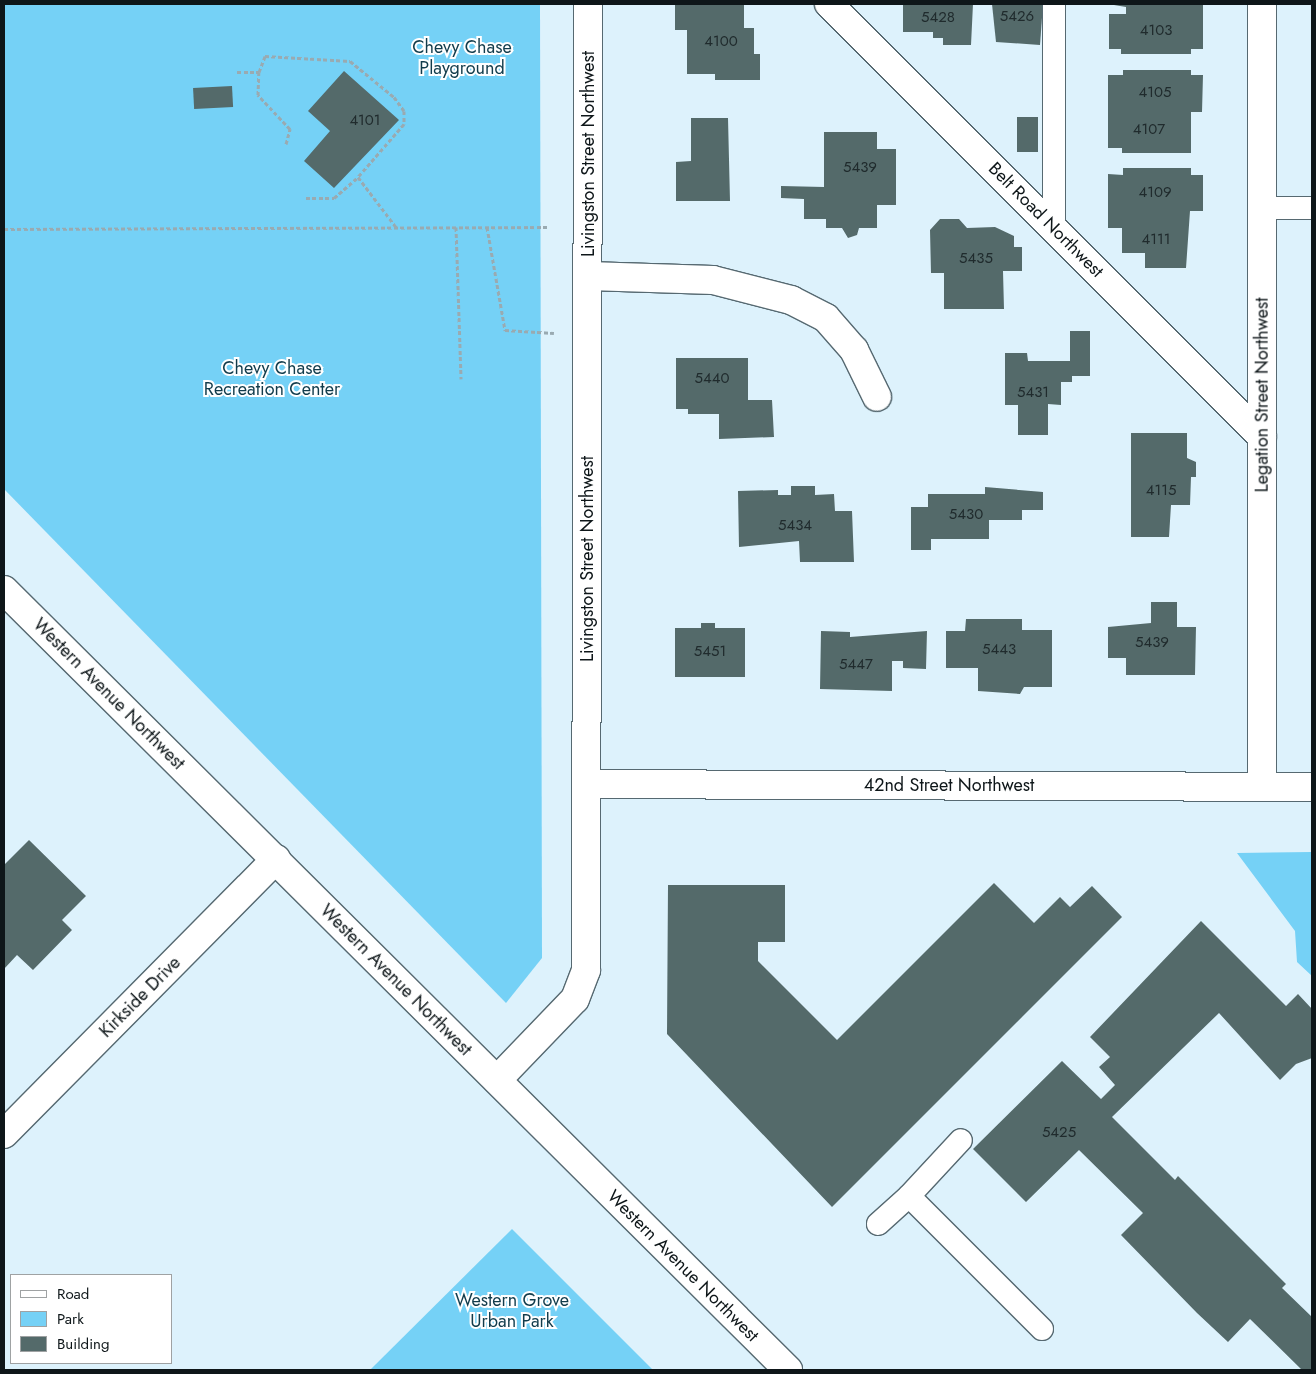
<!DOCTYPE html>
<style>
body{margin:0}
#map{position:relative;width:1316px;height:1374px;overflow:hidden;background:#ddf2fc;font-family:Jost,sans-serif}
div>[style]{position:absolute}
.green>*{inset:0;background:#75d1f6}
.building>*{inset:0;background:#546a6a;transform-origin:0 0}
.path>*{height:3px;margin-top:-1.5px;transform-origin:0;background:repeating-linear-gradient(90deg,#99aab1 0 4px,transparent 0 6.5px)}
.roads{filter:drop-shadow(1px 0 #566971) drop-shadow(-1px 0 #566971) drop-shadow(0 1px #566971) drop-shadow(0 -1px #566971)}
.lane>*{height:22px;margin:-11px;padding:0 11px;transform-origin:11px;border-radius:11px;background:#fff}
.street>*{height:28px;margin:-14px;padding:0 14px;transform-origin:14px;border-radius:14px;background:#fff}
.primary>*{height:28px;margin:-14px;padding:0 14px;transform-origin:14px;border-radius:14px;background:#fff}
span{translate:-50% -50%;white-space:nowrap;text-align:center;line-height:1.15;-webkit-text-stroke:4px #fff;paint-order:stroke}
.number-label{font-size:15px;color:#202b2d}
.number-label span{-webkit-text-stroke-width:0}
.park-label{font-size:18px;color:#113c4c}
.street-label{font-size:18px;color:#0e1619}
.frame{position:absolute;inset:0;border:5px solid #0e1619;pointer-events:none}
.legend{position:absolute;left:10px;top:1274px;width:162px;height:90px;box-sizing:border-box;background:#fff;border:1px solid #9fa2a3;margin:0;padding:6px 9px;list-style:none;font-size:15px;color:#0e1619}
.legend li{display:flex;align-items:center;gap:10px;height:25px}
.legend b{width:25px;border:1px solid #9fa2a3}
</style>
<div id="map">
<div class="green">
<i style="clip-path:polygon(4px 4px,540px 4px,542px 958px,506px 1003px,4px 489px)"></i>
<i style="clip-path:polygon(1312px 852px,1312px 976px,1297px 962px,1295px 931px,1237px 853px)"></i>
<i style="clip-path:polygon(512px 1229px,653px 1370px,370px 1370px)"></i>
</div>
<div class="building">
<i style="clip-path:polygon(675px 4px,744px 4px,744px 28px,754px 28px,754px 54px,760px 54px,760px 80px,715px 80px,715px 74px,687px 74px,687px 30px,675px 30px)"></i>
<i style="clip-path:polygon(903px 4px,973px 4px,971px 45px,943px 45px,943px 38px,933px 38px,933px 32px,903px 32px)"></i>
<i style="clip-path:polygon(992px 4px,1043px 4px,1040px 45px,996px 42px)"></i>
<i style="clip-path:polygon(1108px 4px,1203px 4px,1203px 49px,1191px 49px,1191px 54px,1121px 54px,1121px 49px,1109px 49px,1109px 14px,1126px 14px,1126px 7px)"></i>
<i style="clip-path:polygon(1123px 70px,1191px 70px,1191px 75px,1203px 75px,1202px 112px,1191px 112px,1191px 153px,1122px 153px,1122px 148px,1108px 148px,1108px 75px,1123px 75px)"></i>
<i style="clip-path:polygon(344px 71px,399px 120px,334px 188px,304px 161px,330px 131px,308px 111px)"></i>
<i style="left:232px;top:86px;width:21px;height:39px;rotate:87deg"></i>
<i style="left:1038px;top:117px;width:35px;height:21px;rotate:90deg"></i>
<i style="clip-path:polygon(691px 118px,728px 118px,730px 201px,676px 201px,676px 162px,691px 161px)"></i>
<i style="clip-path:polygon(824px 132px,877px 132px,877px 149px,896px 149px,896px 205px,877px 205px,877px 228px,859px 228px,857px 235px,848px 238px,842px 228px,826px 228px,826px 219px,804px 219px,804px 199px,781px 198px,781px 186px,824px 187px)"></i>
<i style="clip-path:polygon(1123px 168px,1191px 168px,1191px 175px,1203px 175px,1203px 211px,1190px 211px,1186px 268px,1145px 268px,1145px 253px,1122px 253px,1122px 228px,1108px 228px,1108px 174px,1123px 175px)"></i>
<i style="clip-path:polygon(940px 219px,959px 219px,967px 228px,995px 227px,1014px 236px,1014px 247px,1022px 247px,1022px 271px,1003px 271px,1004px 309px,944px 309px,944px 273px,931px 273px,930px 230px)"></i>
<i style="clip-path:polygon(1070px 331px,1090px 331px,1090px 376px,1072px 376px,1072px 382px,1061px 382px,1061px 405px,1048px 404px,1048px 435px,1018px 435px,1018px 405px,1005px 405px,1005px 353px,1027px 353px,1028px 361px,1070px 361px)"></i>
<i style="clip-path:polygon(676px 358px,748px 358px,748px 400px,772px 400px,774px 437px,719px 439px,719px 414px,688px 414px,688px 409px,676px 409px)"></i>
<i style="clip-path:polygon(1131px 433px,1187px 433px,1187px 458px,1196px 462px,1196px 477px,1191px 477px,1190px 505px,1171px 505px,1169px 537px,1131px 537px)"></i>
<i style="clip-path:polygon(791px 486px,815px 486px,815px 495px,834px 494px,835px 511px,852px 511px,854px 562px,800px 562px,799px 541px,739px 547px,738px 491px,778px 490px,778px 495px,791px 495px)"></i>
<i style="clip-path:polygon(985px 487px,1043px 492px,1043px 510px,1022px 510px,1022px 520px,989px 520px,989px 539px,931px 539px,931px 550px,911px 550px,911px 507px,928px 507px,928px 494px,985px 494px)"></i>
<i style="clip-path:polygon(1151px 602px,1177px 602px,1177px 627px,1196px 627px,1195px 675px,1126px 675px,1126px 658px,1108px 658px,1108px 627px,1151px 623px)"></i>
<i style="clip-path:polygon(966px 619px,1022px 619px,1022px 630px,1052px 630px,1052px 687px,1024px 687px,1020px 694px,978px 691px,978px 668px,946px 668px,946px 631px,965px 631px)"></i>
<i style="clip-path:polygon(701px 623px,715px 623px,715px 628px,745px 628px,745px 677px,675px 677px,675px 628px,701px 628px)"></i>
<i style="clip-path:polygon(821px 631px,850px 632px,850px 637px,927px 631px,926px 669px,903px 668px,903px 661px,892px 661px,892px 691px,820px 689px)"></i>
<i style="clip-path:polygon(29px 840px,86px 896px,62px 920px,72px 930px,33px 970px,17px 955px,4px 969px,4px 865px)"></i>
<i style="clip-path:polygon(994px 883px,1034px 923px,1060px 897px,1070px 907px,1092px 886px,1122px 917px,832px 1207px,667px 1034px,668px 885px,785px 885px,785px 942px,758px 942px,758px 961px,837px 1040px)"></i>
<i style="clip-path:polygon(1201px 921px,1286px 1006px,1298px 994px,1312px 1009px,1312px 1058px,1296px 1064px,1280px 1080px,1219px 1013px,1112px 1117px,1175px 1180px,1178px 1176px,1286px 1284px,1282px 1288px,1312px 1317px,1312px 1370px,1302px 1370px,1250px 1319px,1228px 1342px,1197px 1313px,1121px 1235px,1143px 1213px,1079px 1150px,1026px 1202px,973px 1149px,1062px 1061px,1101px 1099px,1115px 1085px,1099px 1067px,1110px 1057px,1090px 1037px)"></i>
</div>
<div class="path">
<i style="left:237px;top:72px;width:22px"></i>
<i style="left:286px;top:144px;width:16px;rotate:-75deg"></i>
<i style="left:290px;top:129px;width:47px;rotate:-133.3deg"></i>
<i style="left:258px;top:95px;width:23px;rotate:-88deg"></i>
<i style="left:259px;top:72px;width:17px;rotate:-69deg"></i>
<i style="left:265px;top:56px;width:85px;rotate:3.4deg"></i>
<i style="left:350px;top:61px;width:57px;rotate:39.3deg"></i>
<i style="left:394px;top:97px;width:17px;rotate:54deg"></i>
<i style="left:404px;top:111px;width:13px;rotate:90deg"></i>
<i style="left:404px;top:124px;width:70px;rotate:131deg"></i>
<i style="left:358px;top:177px;width:63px;rotate:52.8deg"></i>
<i style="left:306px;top:198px;width:28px"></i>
<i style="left:334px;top:198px;width:32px;rotate:-41deg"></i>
<i style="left:456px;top:227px;width:152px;rotate:88.1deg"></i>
<i style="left:487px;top:227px;width:105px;rotate:80.1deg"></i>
<i style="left:505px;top:330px;width:49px;rotate:3.5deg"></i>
<i style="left:4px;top:229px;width:544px;rotate:-0.21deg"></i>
</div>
<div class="roads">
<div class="lane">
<i style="left:1054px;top:4px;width:223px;rotate:90deg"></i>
<i style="left:1262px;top:208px;width:50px"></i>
<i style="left:909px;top:1196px;width:76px;rotate:-47.1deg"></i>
<i style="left:878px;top:1224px;width:42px;rotate:-42.1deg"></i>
<i style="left:909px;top:1196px;width:188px;rotate:45deg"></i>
</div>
<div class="street">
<i style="left:829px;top:4px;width:612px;rotate:45deg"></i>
<i style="left:588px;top:276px;width:125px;rotate:1.8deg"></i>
<i style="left:713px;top:280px;width:81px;rotate:14.4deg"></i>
<i style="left:791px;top:300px;width:39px;rotate:27deg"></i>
<i style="left:826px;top:318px;width:43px;rotate:48.8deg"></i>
<i style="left:854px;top:350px;width:52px;rotate:63.9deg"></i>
<i style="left:586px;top:784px;width:726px;rotate:0.24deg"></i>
<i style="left:1262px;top:787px;width:783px;rotate:-90deg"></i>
<i style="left:497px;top:1080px;width:112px;rotate:-46.1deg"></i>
<i style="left:575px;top:999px;width:31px;rotate:-69deg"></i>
<i style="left:586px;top:970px;width:966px;rotate:-89.88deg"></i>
<i style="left:4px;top:1134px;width:387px;rotate:-45.3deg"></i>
</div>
<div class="primary">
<i style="left:4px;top:590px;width:1106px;rotate:44.85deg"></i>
</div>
</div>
<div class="number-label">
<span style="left:1017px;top:17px">5426</span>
<span style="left:938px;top:18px">5428</span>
<span style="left:1156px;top:31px">4103</span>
<span style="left:721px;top:42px">4100</span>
<span style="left:1155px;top:93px">4105</span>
<span style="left:365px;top:121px">4101</span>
<span style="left:1149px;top:130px">4107</span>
<span style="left:860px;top:168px">5439</span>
<span style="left:1155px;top:193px">4109</span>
<span style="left:1156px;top:240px">4111</span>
<span style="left:976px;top:259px">5435</span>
<span style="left:712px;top:379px">5440</span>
<span style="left:1033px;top:393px">5431</span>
<span style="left:1161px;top:491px">4115</span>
<span style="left:966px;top:515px">5430</span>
<span style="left:795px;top:526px">5434</span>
<span style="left:1152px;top:643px">5439</span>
<span style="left:999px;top:650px">5443</span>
<span style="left:710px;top:652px">5451</span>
<span style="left:856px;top:665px">5447</span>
<span style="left:1059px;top:1133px">5425</span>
</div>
<div class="park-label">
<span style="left:462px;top:58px">Chevy Chase<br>Playground</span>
<span style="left:272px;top:379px">Chevy Chase<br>Recreation Center</span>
<span style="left:512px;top:1311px">Western Grove<br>Urban Park</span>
</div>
<div class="street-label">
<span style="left:588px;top:154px;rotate:-90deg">Livingston Street Northwest</span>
<span style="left:1046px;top:220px;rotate:45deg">Belt Road Northwest</span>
<span style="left:1262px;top:395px;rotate:-90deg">Legation Street Northwest</span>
<span style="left:587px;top:559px;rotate:-90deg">Livingston Street Northwest</span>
<span style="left:109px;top:694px;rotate:45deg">Western Avenue Northwest</span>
<span style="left:949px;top:785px">42nd Street Northwest</span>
<span style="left:396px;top:980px;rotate:45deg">Western Avenue Northwest</span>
<span style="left:140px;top:997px;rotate:-45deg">Kirkside Drive</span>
<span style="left:683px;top:1266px;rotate:45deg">Western Avenue Northwest</span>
</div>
<div class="frame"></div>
<ul class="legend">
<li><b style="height:6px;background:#fff"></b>Road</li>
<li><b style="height:14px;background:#75d1f6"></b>Park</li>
<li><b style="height:14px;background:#546a6a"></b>Building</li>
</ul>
</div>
